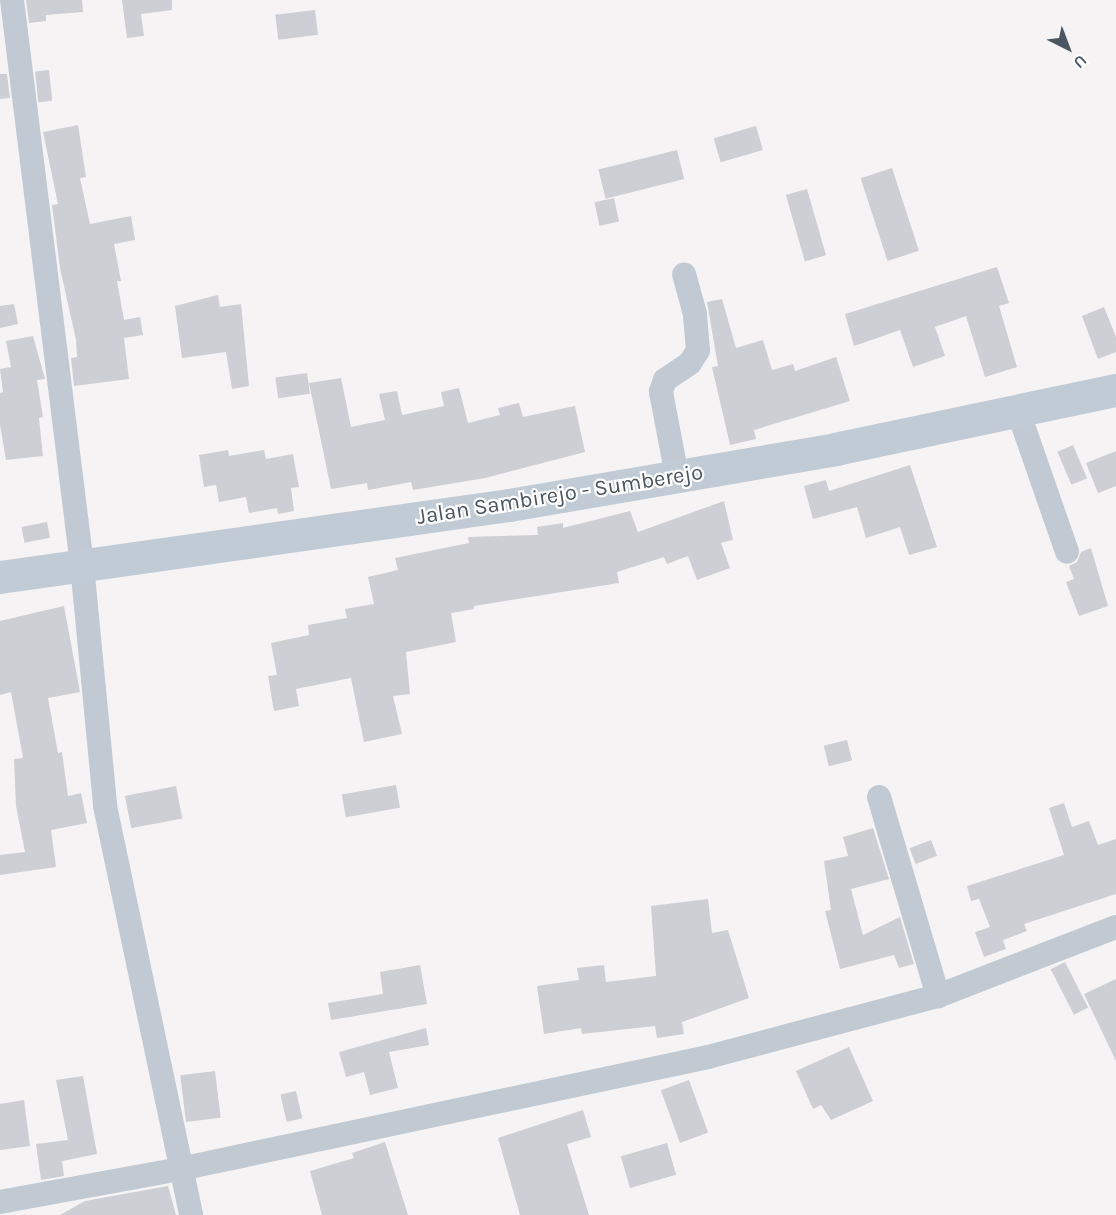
<!DOCTYPE html>
<style>
body{margin:0}
#map{position:relative;width:1116px;height:1215px;overflow:hidden;background:#f5f3f3;font-family:Karla,sans-serif}
div>[style]{position:absolute}
.building>*{inset:0;background:#cdcfd5;transform-origin:0 0}
.street>*{height:24px;margin:-12px;padding:0 12px;transform-origin:12px;border-radius:12px;background:#c1cad2}
.secondary>*{height:33px;margin:-16.5px;padding:0 16.5px;transform-origin:16.5px;border-radius:16.5px;background:#c1cbd6}
span{translate:-50% -50%;white-space:nowrap;text-align:center;line-height:1.15;-webkit-text-stroke:4.5px #fff;paint-order:stroke}
.street-label{font-size:22px;color:#4a5661}
.north{position:absolute;left:1038px;top:18px;width:60px;height:60px;-webkit-text-stroke:4px #fff;paint-order:stroke;rotate:138deg;font-size:16px;font-weight:700;line-height:24px;text-align:center;color:#4a5661}
.north::after{content:'';display:block;margin:auto;width:21px;height:27px;background:#4a5661;clip-path:polygon(50% 0,100% 100%,50% 72%,0 100%)}
</style>
<div id="map">
<div class="building">
<i style="clip-path:polygon(26px 0,82px 0,83px 12px,46px 15px,46px 21px,29px 23px)"></i>
<i style="clip-path:polygon(122px 0,172px 0,172px 10px,141px 14px,144px 36px,127px 38px)"></i>
<i style="left:315px;top:10px;width:25px;height:40px;rotate:83deg"></i>
<i style="left:49px;top:70px;width:31px;height:14px;rotate:84deg"></i>
<i style="clip-path:polygon(0 74px,7px 74px,10px 98px,0 99px)"></i>
<i style="clip-path:polygon(78px 125px,86px 177px,80px 178px,90px 224px,131px 216px,135px 240px,114px 244px,121px 281px,117px 281px,124px 320px,140px 317px,143px 335px,124px 338px,129px 379px,74px 386px,71px 358px,77px 357px,76px 340px,60px 268px,52px 205px,58px 204px,43px 132px)"></i>
<i style="left:756px;top:126px;width:25px;height:44px;rotate:74deg"></i>
<i style="left:677px;top:150px;width:30px;height:81px;rotate:76deg"></i>
<i style="left:892px;top:168px;width:87px;height:33px;rotate:72deg"></i>
<i style="left:807px;top:189px;width:69px;height:22px;rotate:74deg"></i>
<i style="left:614px;top:198px;width:24px;height:20px;rotate:78deg"></i>
<i style="clip-path:polygon(997px 267px,1009px 303px,999px 306px,1017px 367px,985px 377px,966px 316px,935px 327px,945px 356px,913px 367px,900px 330px,854px 346px,845px 314px)"></i>
<i style="clip-path:polygon(218px 295px,220px 307px,241px 304px,249px 386px,232px 389px,226px 352px,182px 358px,175px 306px)"></i>
<i style="clip-path:polygon(722px 299px,736px 348px,763px 340px,772px 370px,793px 364px,795px 371px,836px 357px,850px 401px,754px 430px,756px 439px,730px 445px,712px 367px,718px 366px,707px 302px)"></i>
<i style="clip-path:polygon(14px 304px,18px 324px,0 328px,0 306px)"></i>
<i style="clip-path:polygon(1104px 307px,1116px 337px,1116px 352px,1098px 359px,1082px 316px)"></i>
<i style="clip-path:polygon(33px 336px,45px 379px,37px 380px,43px 417px,39px 418px,43px 456px,6px 460px,0 425px,0 393px,3px 392px,0 369px,11px 367px,6px 341px)"></i>
<i style="left:307px;top:373px;width:21px;height:32px;rotate:82deg"></i>
<i style="clip-path:polygon(341px 378px,351px 427px,385px 420px,379px 394px,397px 391px,402px 415px,444px 406px,441px 392px,459px 388px,468px 423px,500px 415px,498px 408px,519px 403px,523px 417px,575px 406px,585px 452px,485px 478px,413px 490px,411px 482px,368px 490px,367px 483px,331px 489px,309px 383px)"></i>
<i style="left:1073px;top:445px;width:36px;height:17px;rotate:67deg"></i>
<i style="clip-path:polygon(228px 450px,229px 456px,264px 450px,266px 459px,293px 454px,299px 487px,291px 488px,294px 511px,278px 514px,277px 508px,249px 513px,246px 497px,219px 502px,216px 485px,204px 487px,199px 455px)"></i>
<i style="clip-path:polygon(1116px 451px,1116px 486px,1098px 493px,1086px 463px)"></i>
<i style="clip-path:polygon(910px 465px,937px 547px,909px 555px,900px 527px,866px 538px,857px 507px,813px 519px,804px 486px,826px 480px,829px 491px)"></i>
<i style="clip-path:polygon(724px 501px,733px 540px,721px 543px,730px 568px,697px 580px,688px 556px,667px 564px,664px 557px,617px 572px,619px 583px,474px 606px,474px 609px,451px 613px,456px 642px,406px 652px,410px 694px,393px 696px,402px 734px,364px 742px,351px 678px,296px 689px,299px 706px,274px 711px,268px 676px,277px 675px,271px 643px,309px 635px,308px 625px,347px 618px,345px 609px,374px 604px,368px 577px,398px 570px,395px 558px,469px 543px,468px 537px,538px 535px,537px 527px,563px 523px,563px 528px,630px 511px,638px 532px)"></i>
<i style="left:47px;top:522px;width:16px;height:26px;rotate:79deg"></i>
<i style="clip-path:polygon(1091px 548px,1108px 606px,1079px 616px,1066px 582px,1074px 579px,1069px 566px,1077px 562px,1081px 552px)"></i>
<i style="clip-path:polygon(64px 606px,80px 692px,48px 698px,58px 753px,62px 752px,68px 796px,81px 793px,87px 823px,51px 830px,56px 867px,0 875px,0 855px,25px 852px,16px 806px,14px 759px,23px 758px,11px 692px,0 695px,0 621px)"></i>
<i style="left:847px;top:740px;width:21px;height:24px;rotate:76deg"></i>
<i style="left:396px;top:785px;width:23px;height:55px;rotate:80deg"></i>
<i style="left:176px;top:786px;width:33px;height:52px;rotate:79deg"></i>
<i style="clip-path:polygon(1064px 803px,1072px 827px,1089px 821px,1098px 845px,1116px 839px,1116px 894px,1024px 924px,1027px 931px,1003px 940px,1006px 949px,984px 957px,975px 932px,990px 927px,979px 899px,971px 901px,967px 886px,1064px 855px,1049px 808px)"></i>
<i style="clip-path:polygon(873px 828px,889px 879px,851px 889px,863px 935px,900px 917px,914px 964px,899px 968px,894px 955px,840px 969px,825px 911px,831px 910px,824px 861px,848px 856px,843px 837px)"></i>
<i style="left:931px;top:840px;width:17px;height:23px;rotate:69deg"></i>
<i style="clip-path:polygon(708px 899px,712px 933px,728px 930px,749px 998px,682px 1022px,684px 1034px,657px 1038px,655px 1026px,582px 1034px,581px 1028px,544px 1034px,537px 986px,579px 980px,577px 968px,604px 965px,606px 982px,656px 976px,651px 906px)"></i>
<i style="left:1065px;top:962px;width:51px;height:16px;rotate:63deg"></i>
<i style="clip-path:polygon(420px 965px,427px 1004px,331px 1020px,328px 1003px,383px 994px,380px 972px)"></i>
<i style="clip-path:polygon(1116px 979px,1116px 1061px,1084px 994px)"></i>
<i style="clip-path:polygon(426px 1028px,429px 1045px,389px 1052px,398px 1088px,370px 1095px,364px 1072px,346px 1077px,339px 1052px)"></i>
<i style="clip-path:polygon(849px 1047px,873px 1101px,831px 1120px,821px 1105px,813px 1109px,796px 1071px)"></i>
<i style="left:215px;top:1071px;width:47px;height:35px;rotate:83deg"></i>
<i style="clip-path:polygon(83px 1076px,97px 1154px,62px 1161px,64px 1176px,41px 1180px,36px 1144px,68px 1140px,56px 1080px)"></i>
<i style="left:689px;top:1080px;width:56px;height:30px;rotate:70deg"></i>
<i style="left:296px;top:1091px;width:28px;height:16px;rotate:77deg"></i>
<i style="clip-path:polygon(24px 1100px,30px 1146px,0 1150px,0 1104px)"></i>
<i style="clip-path:polygon(583px 1110px,591px 1137px,567px 1144px,589px 1215px,520px 1215px,498px 1138px)"></i>
<i style="clip-path:polygon(385px 1142px,408px 1215px,322px 1215px,310px 1171px,354px 1158px,352px 1153px)"></i>
<i style="left:667px;top:1143px;width:33px;height:48px;rotate:74deg"></i>
<i style="clip-path:polygon(168px 1186px,176px 1215px,60px 1215px,85px 1201px)"></i>
</div>
<div class="street">
<i style="left:12px;top:0;width:569px;rotate:82.94deg"></i>
<i style="left:82px;top:565px;width:242px;rotate:84.5deg"></i>
<i style="left:105px;top:806px;width:418px;rotate:78.1deg"></i>
<i style="left:1018px;top:411px;width:149px;rotate:70.8deg"></i>
<i style="left:677px;top:476px;width:86px;rotate:-100.8deg"></i>
<i style="left:661px;top:392px;width:13px;rotate:-72deg"></i>
<i style="left:665px;top:380px;width:30px;rotate:-34deg"></i>
<i style="left:690px;top:363px;width:15px;rotate:-58deg"></i>
<i style="left:698px;top:350px;width:36px;rotate:-95deg"></i>
<i style="left:695px;top:314px;width:41px;rotate:-105.4deg"></i>
<i style="left:879px;top:797px;width:208px;rotate:73.5deg"></i>
<i style="left:0;top:1202px;width:183px;rotate:-10.4deg"></i>
<i style="left:180px;top:1169px;width:540px;rotate:-11.98deg"></i>
<i style="left:708px;top:1057px;width:238px;rotate:-14.9deg"></i>
<i style="left:938px;top:996px;width:191px;rotate:-21.2deg"></i>
</div>
<div class="secondary">
<i style="left:0;top:577px;width:514px;rotate:-8.05deg"></i>
<i style="left:509px;top:505px;width:331px;rotate:-9.7deg"></i>
<i style="left:835px;top:449px;width:287px;rotate:-11.9deg"></i>
</div>
<div class="street-label">
<span style="left:560px;top:495px;rotate:-9deg">Jalan Sambirejo - Sumberejo</span>
</div>
<div class="north">U</div>
</div>
